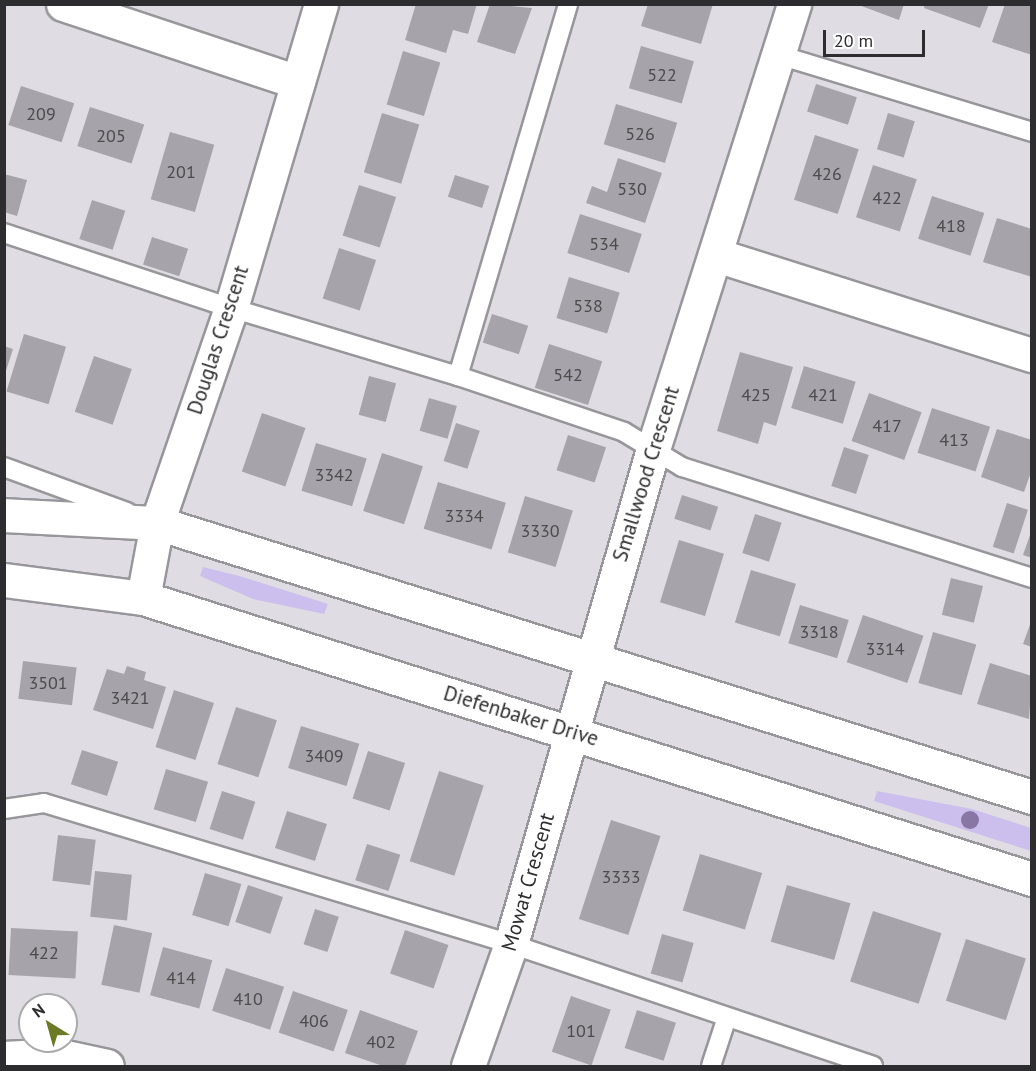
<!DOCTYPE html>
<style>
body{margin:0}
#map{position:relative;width:1036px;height:1071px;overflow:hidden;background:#dfdde3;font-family:"PT Sans",sans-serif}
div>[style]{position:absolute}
.green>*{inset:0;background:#ccbfed}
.building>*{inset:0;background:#a6a4aa;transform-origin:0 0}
.roads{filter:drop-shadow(2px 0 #97969b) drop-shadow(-2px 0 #97969b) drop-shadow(0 2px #97969b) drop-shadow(0 -2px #97969b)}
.service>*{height:18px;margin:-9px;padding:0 9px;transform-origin:9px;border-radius:9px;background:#fff}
.minor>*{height:33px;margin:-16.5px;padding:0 16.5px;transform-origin:16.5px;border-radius:16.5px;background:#fff}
.tertiary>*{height:33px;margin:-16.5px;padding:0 16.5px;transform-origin:16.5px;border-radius:16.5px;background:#fff}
.trees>*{width:18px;height:18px;margin:-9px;border-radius:50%;background:#8976a5}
span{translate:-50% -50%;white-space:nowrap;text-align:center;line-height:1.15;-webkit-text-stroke:5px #fff;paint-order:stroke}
.number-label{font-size:18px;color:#4b4a4d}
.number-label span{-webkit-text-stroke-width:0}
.street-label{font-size:21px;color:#2d2c2e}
.frame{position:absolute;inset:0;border:6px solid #2d2c2e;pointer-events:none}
.north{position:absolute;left:18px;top:993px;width:60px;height:60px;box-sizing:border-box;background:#fff;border:2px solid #ababab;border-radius:50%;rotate:323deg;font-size:16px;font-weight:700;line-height:24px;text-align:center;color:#2d2c2e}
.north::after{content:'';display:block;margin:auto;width:21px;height:27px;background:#6c7925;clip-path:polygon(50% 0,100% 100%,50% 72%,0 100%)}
.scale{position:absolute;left:823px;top:30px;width:102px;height:27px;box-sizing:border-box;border:3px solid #2d2c2e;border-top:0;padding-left:8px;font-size:18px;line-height:21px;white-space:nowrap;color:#2d2c2e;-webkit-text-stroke:4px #fff;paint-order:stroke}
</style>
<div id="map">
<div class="green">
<i style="clip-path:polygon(203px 567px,243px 577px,328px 604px,324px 614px,253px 599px,200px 576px)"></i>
<i style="clip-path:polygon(877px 791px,972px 809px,1031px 828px,1031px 851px,874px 801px)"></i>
</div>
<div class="building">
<i style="clip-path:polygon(416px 4px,477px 4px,468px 34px,453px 30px,446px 53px,405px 40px)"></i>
<i style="clip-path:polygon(490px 4px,532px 8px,515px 54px,477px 42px)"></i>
<i style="clip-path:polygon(648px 4px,713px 4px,701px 44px,641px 26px)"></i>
<i style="clip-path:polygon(856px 4px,904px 4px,899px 20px)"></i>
<i style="clip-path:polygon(925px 4px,989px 4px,980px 28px,924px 8px)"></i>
<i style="clip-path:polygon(1005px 4px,1032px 4px,1032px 55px,992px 42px)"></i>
<i style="left:641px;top:46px;width:55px;height:44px;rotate:16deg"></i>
<i style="left:403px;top:51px;width:39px;height:56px;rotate:17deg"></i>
<i style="left:816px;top:84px;width:43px;height:29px;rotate:18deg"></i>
<i style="left:21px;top:86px;width:56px;height:41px;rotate:18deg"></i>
<i style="left:616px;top:104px;width:64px;height:42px;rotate:17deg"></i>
<i style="left:90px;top:107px;width:57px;height:41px;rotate:18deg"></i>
<i style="left:382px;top:113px;width:39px;height:62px;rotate:17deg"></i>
<i style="left:888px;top:113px;width:28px;height:38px;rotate:17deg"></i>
<i style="left:170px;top:132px;width:46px;height:70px;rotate:16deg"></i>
<i style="left:815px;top:135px;width:46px;height:68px;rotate:18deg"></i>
<i style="clip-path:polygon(618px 158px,662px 173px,645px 223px,586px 203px,592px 186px,607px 192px)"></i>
<i style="left:873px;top:165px;width:46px;height:55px;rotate:18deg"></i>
<i style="clip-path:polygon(4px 174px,27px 180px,17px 216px,4px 212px)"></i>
<i style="left:455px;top:175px;width:36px;height:23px;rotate:18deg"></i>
<i style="left:359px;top:185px;width:39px;height:53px;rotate:18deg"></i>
<i style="left:932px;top:196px;width:55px;height:45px;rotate:18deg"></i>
<i style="left:92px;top:200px;width:35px;height:41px;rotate:18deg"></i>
<i style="left:580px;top:214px;width:65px;height:41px;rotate:18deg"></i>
<i style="clip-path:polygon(997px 218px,1032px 229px,1032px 277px,983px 262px)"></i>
<i style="left:152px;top:237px;width:38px;height:29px;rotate:18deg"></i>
<i style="left:339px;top:248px;width:39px;height:53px;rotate:18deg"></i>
<i style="left:569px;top:277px;width:53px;height:43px;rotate:17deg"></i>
<i style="left:492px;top:314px;width:38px;height:30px;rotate:18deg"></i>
<i style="left:24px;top:334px;width:44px;height:60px;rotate:17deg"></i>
<i style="left:549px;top:344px;width:56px;height:46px;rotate:18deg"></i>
<i style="clip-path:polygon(4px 346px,13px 349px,5px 374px,4px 374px)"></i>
<i style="clip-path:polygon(740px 352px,793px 367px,776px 426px,764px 422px,758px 444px,717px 431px)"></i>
<i style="left:94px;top:356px;width:40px;height:59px;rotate:19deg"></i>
<i style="left:804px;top:366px;width:54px;height:44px;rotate:17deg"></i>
<i style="left:369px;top:376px;width:28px;height:40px;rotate:15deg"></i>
<i style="left:869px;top:393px;width:56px;height:51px;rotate:20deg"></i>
<i style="left:429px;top:398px;width:29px;height:34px;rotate:16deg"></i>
<i style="left:932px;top:408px;width:61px;height:47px;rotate:18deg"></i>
<i style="left:262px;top:413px;width:46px;height:62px;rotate:19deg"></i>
<i style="left:456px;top:423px;width:25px;height:40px;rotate:18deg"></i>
<i style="clip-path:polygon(997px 429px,1032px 440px,1032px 469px,1024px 492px,981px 477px)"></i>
<i style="left:568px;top:435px;width:40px;height:37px;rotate:18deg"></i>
<i style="left:316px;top:443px;width:53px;height:50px;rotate:17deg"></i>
<i style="left:844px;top:447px;width:26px;height:41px;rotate:18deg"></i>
<i style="left:382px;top:453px;width:43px;height:61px;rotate:18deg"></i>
<i style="left:438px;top:482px;width:71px;height:49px;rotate:17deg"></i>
<i style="left:682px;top:495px;width:38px;height:25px;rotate:18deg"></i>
<i style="left:525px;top:496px;width:50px;height:59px;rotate:17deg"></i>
<i style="left:1007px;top:503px;width:22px;height:46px;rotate:18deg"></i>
<i style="left:755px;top:514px;width:28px;height:41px;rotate:18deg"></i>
<i style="clip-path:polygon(1031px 532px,1032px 532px,1032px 558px,1023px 555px)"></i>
<i style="left:679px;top:540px;width:47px;height:65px;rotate:17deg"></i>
<i style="left:751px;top:570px;width:47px;height:55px;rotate:17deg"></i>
<i style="left:951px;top:578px;width:33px;height:38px;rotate:14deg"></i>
<i style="left:800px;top:605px;width:51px;height:40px;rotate:17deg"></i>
<i style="left:863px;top:615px;width:64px;height:50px;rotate:19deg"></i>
<i style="clip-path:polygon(1032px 619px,1032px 647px,1023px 644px)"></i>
<i style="left:933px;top:632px;width:45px;height:53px;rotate:16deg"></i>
<i style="left:23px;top:661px;width:54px;height:38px;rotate:7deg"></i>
<i style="clip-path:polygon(990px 663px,1032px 676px,1029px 719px,977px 704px)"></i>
<i style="clip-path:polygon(127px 666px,146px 672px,144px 680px,166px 687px,153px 729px,93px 710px,107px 669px,124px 674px)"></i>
<i style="left:174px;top:690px;width:42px;height:60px;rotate:18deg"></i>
<i style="left:236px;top:707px;width:43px;height:60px;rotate:18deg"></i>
<i style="left:301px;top:726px;width:61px;height:44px;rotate:17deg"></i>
<i style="left:82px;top:750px;width:38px;height:36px;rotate:18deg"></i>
<i style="left:368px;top:751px;width:39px;height:50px;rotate:18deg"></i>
<i style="left:166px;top:769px;width:44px;height:42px;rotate:17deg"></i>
<i style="left:439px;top:771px;width:47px;height:95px;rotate:18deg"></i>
<i style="left:222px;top:791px;width:35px;height:40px;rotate:18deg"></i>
<i style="left:287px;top:811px;width:42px;height:39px;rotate:18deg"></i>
<i style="left:611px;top:820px;width:52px;height:104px;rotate:18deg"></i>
<i style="left:58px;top:835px;width:38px;height:46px;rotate:7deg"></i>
<i style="left:367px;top:844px;width:35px;height:38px;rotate:18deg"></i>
<i style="left:700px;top:854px;width:65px;height:59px;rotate:17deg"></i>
<i style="left:95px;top:871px;width:37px;height:46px;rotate:6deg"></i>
<i style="left:205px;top:873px;width:38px;height:44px;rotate:17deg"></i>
<i style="left:248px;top:885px;width:37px;height:39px;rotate:19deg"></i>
<i style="left:787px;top:885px;width:66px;height:59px;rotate:16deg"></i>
<i style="left:315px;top:909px;width:25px;height:37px;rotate:18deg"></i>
<i style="left:873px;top:911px;width:72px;height:74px;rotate:18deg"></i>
<i style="left:114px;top:925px;width:39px;height:61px;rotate:12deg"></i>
<i style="left:11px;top:928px;width:67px;height:47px;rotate:3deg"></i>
<i style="left:405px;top:930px;width:46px;height:46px;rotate:19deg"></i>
<i style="left:662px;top:934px;width:33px;height:41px;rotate:16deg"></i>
<i style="left:966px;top:939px;width:63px;height:65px;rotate:18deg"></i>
<i style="left:163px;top:947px;width:51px;height:50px;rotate:15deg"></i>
<i style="left:226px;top:968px;width:61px;height:45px;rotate:18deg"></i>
<i style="left:293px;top:991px;width:58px;height:44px;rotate:19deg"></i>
<i style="left:571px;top:996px;width:42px;height:59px;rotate:19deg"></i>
<i style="clip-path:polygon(360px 1010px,418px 1031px,405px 1066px,383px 1066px,345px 1053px)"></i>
<i style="left:637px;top:1010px;width:41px;height:40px;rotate:18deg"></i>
</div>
<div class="roads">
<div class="service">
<i style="left:779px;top:55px;width:264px;rotate:16.9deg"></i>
<i style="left:4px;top:233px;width:239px;rotate:18.3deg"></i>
<i style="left:231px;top:308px;width:237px;rotate:16.7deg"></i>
<i style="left:458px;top:376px;width:175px;rotate:18.6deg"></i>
<i style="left:624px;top:432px;width:68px;rotate:31.1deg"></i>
<i style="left:682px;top:467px;width:367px;rotate:17.6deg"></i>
<i style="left:458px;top:376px;width:388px;rotate:-73.5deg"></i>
<i style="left:4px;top:467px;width:131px;rotate:20.1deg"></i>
<i style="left:4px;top:809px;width:40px;rotate:-8.5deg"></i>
<i style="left:44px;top:803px;width:488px;rotate:16.8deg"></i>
<i style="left:511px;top:944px;width:382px;rotate:18.6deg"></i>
<i style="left:711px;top:1066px;width:48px;rotate:-71.9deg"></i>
</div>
<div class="minor">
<i style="left:63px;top:4px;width:247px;rotate:18.4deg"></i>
<i style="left:716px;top:255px;width:331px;rotate:17.6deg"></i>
<i style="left:143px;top:598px;width:76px;rotate:-79.4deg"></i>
<i style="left:157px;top:523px;width:227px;rotate:-71deg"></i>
<i style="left:231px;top:308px;width:317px;rotate:-73.5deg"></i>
<i style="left:4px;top:1058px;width:53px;rotate:-3.2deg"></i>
<i style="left:57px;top:1055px;width:51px;rotate:12.4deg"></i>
<i style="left:468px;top:1066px;width:129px;rotate:-70.6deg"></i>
<i style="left:511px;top:944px;width:515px;rotate:-73.99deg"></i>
<i style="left:653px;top:449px;width:467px;rotate:-72.4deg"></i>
</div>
<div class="tertiary">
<i style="left:4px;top:515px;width:153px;rotate:3deg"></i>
<i style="left:157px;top:523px;width:917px;rotate:17.39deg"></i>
<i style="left:4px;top:580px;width:140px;rotate:7.4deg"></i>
<i style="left:143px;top:598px;width:932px;rotate:17.54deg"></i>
</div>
</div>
<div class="trees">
<i style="left:970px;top:820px"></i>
</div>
<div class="number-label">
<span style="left:662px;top:75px">522</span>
<span style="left:41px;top:114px">209</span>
<span style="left:640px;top:134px">526</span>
<span style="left:111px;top:136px">205</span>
<span style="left:181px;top:172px">201</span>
<span style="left:827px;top:174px">426</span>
<span style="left:632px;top:189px">530</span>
<span style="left:887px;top:198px">422</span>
<span style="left:951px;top:226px">418</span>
<span style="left:604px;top:244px">534</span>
<span style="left:588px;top:306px">538</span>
<span style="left:568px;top:375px">542</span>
<span style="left:756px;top:395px">425</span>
<span style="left:823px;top:395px">421</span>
<span style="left:887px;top:426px">417</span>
<span style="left:954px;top:440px">413</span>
<span style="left:334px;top:475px">3342</span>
<span style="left:464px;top:516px">3334</span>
<span style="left:540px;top:531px">3330</span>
<span style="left:819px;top:632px">3318</span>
<span style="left:885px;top:649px">3314</span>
<span style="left:48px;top:683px">3501</span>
<span style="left:130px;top:698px">3421</span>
<span style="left:324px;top:756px">3409</span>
<span style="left:621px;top:877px">3333</span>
<span style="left:44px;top:953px">422</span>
<span style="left:181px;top:978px">414</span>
<span style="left:248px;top:999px">410</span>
<span style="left:314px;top:1021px">406</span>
<span style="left:581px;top:1031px">101</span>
<span style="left:381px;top:1042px">402</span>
</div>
<div class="street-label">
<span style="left:218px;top:340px;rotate:-72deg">Douglas Crescent</span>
<span style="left:646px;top:474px;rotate:-73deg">Smallwood Crescent</span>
<span style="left:521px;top:716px;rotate:17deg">Diefenbaker Drive</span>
<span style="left:528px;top:882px;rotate:-74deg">Mowat Crescent</span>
</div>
<div class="frame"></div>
<div class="north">N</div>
<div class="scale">20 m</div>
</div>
